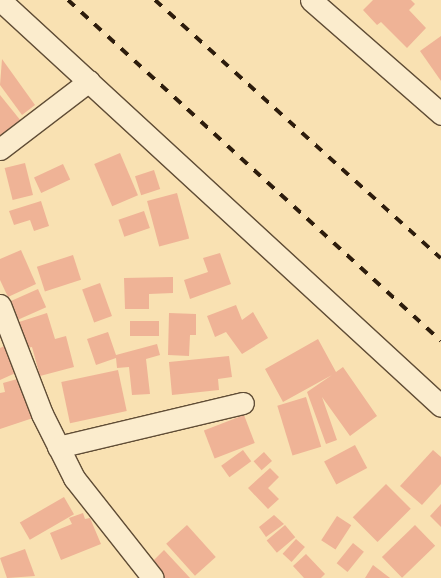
<!DOCTYPE html>
<style>
body{margin:0}
#map{position:relative;width:441px;height:578px;overflow:hidden;background:#f9e1b2;font-family:"Old Standard TT",serif}
div>[style]{position:absolute}
.building>*{inset:0;background:#efb396;transform-origin:0 0}
.roads{filter:drop-shadow(1px 0 #604d36) drop-shadow(-1px 0 #604d36) drop-shadow(0 1px #604d36) drop-shadow(0 -1px #604d36)}
.minor>*{height:21px;margin:-10.5px;padding:0 10.5px;transform-origin:10.5px;border-radius:10.5px;background:#fbeccd}
.rail>*{height:4px;margin-top:-2px;transform-origin:0;background:repeating-linear-gradient(90deg,#2d1c0c 0 9px,transparent 0 18px)}
span{translate:-50% -50%;white-space:nowrap;text-align:center;line-height:1.15;-webkit-text-stroke:4.5px #fbeccd;paint-order:stroke}
</style>
<div id="map">
<div class="building">
<i style="clip-path:polygon(373px 0,411px 0,415px 4px,409px 10px,426px 28px,407px 48px,381px 22px,377px 25px,363px 10px)"></i>
<i style="clip-path:polygon(441px 36px,441px 81px,420px 51px)"></i>
<i style="clip-path:polygon(2px 59px,35px 105px,22px 115px,0 85px)"></i>
<i style="clip-path:polygon(0 95px,21px 121px,0 138px)"></i>
<i style="left:120px;top:153px;width:46px;height:28px;rotate:67deg"></i>
<i style="left:25px;top:163px;width:33px;height:21px;rotate:76deg"></i>
<i style="left:63px;top:164px;width:17px;height:32px;rotate:65deg"></i>
<i style="left:154px;top:170px;width:20px;height:20px;rotate:72deg"></i>
<i style="left:177px;top:193px;width:47px;height:31px;rotate:75deg"></i>
<i style="clip-path:polygon(41px 201px,49px 226px,34px 231px,30px 220px,14px 225px,9px 211px)"></i>
<i style="left:144px;top:211px;width:18px;height:27px;rotate:71deg"></i>
<i style="clip-path:polygon(21px 250px,36px 284px,8px 297px,0 280px,0 259px)"></i>
<i style="clip-path:polygon(220px 253px,231px 284px,190px 299px,184px 280px,208px 272px,203px 258px)"></i>
<i style="left:73px;top:255px;width:26px;height:38px;rotate:72deg"></i>
<i style="clip-path:polygon(173px 277px,173px 293px,149px 294px,149px 309px,125px 309px,124px 278px)"></i>
<i style="left:100px;top:283px;width:35px;height:19px;rotate:70deg"></i>
<i style="left:38px;top:289px;width:20px;height:32px;rotate:66deg"></i>
<i style="clip-path:polygon(236px 305px,242px 320px,253px 312px,268px 338px,242px 354px,226px 332px,215px 337px,207px 316px)"></i>
<i style="clip-path:polygon(47px 313px,55px 339px,66px 336px,74px 367px,40px 376px,32px 347px,27px 348px,19px 322px)"></i>
<i style="clip-path:polygon(169px 313px,196px 314px,196px 335px,190px 335px,189px 356px,168px 355px)"></i>
<i style="left:130px;top:321px;width:29px;height:15px"></i>
<i style="clip-path:polygon(108px 332px,116px 355px,157px 344px,160px 355px,146px 359px,150px 394px,132px 395px,129px 367px,117px 368px,116px 358px,96px 365px,87px 339px)"></i>
<i style="clip-path:polygon(318px 339px,336px 372px,343px 367px,377px 416px,350px 436px,322px 397px,337px 440px,326px 444px,307px 392px,332px 375px,283px 402px,265px 369px)"></i>
<i style="clip-path:polygon(9px 344px,20px 371px,0 380px,0 348px)"></i>
<i style="clip-path:polygon(229px 356px,232px 377px,218px 379px,219px 390px,172px 395px,169px 362px)"></i>
<i style="left:118px;top:370px;width:42px;height:58px;rotate:78deg"></i>
<i style="clip-path:polygon(21px 378px,33px 418px,0 429px,0 393px,5px 392px,3px 383px)"></i>
<i style="left:306px;top:397px;width:52px;height:30px;rotate:73deg"></i>
<i style="left:244px;top:415px;width:30px;height:43px;rotate:69deg"></i>
<i style="left:355px;top:445px;width:26px;height:35px;rotate:62deg"></i>
<i style="left:243px;top:450px;width:14px;height:27px;rotate:54deg"></i>
<i style="clip-path:polygon(433px 450px,441px 457px,441px 484px,422px 505px,400px 486px)"></i>
<i style="left:264px;top:452px;width:12px;height:14px;rotate:48deg"></i>
<i style="clip-path:polygon(270px 468px,279px 477px,268px 488px,279px 499px,268px 509px,248px 488px)"></i>
<i style="left:386px;top:484px;width:35px;height:47px;rotate:45deg"></i>
<i style="left:64px;top:497px;width:20px;height:51px;rotate:60deg"></i>
<i style="clip-path:polygon(441px 504px,441px 527px,430px 516px)"></i>
<i style="clip-path:polygon(83px 513px,85px 519px,90px 518px,101px 544px,61px 560px,50px 533px,72px 524px,69px 518px)"></i>
<i style="clip-path:polygon(274px 515px,284px 524px,266px 537px,259px 527px)"></i>
<i style="left:337px;top:516px;width:17px;height:29px;rotate:33deg"></i>
<i style="left:187px;top:525px;width:43px;height:28px;rotate:48deg"></i>
<i style="left:285px;top:525px;width:16px;height:24px;rotate:50deg"></i>
<i style="left:415px;top:525px;width:29px;height:46px;rotate:46deg"></i>
<i style="left:296px;top:539px;width:12px;height:20px;rotate:42deg"></i>
<i style="left:353px;top:543px;width:14px;height:26px;rotate:39deg"></i>
<i style="clip-path:polygon(25px 549px,35px 576px,7px 578px,0 558px)"></i>
<i style="clip-path:polygon(164px 550px,190px 578px,156px 578px,146px 568px)"></i>
<i style="clip-path:polygon(306px 554px,325px 574px,321px 578px,304px 578px,293px 566px)"></i>
<i style="clip-path:polygon(373px 565px,390px 578px,365px 578px)"></i>
</div>
<div class="roads">
<div class="minor">
<i style="left:0;top:0;width:599px;rotate:42.63deg"></i>
<i style="left:311px;top:0;width:173px;rotate:41.2deg"></i>
<i style="left:0;top:149px;width:112px;rotate:-37.4deg"></i>
<i style="left:0;top:305px;width:117px;rotate:68.9deg"></i>
<i style="left:42px;top:414px;width:72px;rotate:63.4deg"></i>
<i style="left:74px;top:478px;width:127px;rotate:51.7deg"></i>
<i style="left:58px;top:447px;width:190px;rotate:-13.4deg"></i>
</div>
</div>
<div class="rail">
<i style="left:68px;top:0;width:505px;rotate:42.43deg"></i>
<i style="left:155px;top:0;width:385px;rotate:42.1deg"></i>
</div>
</div>
